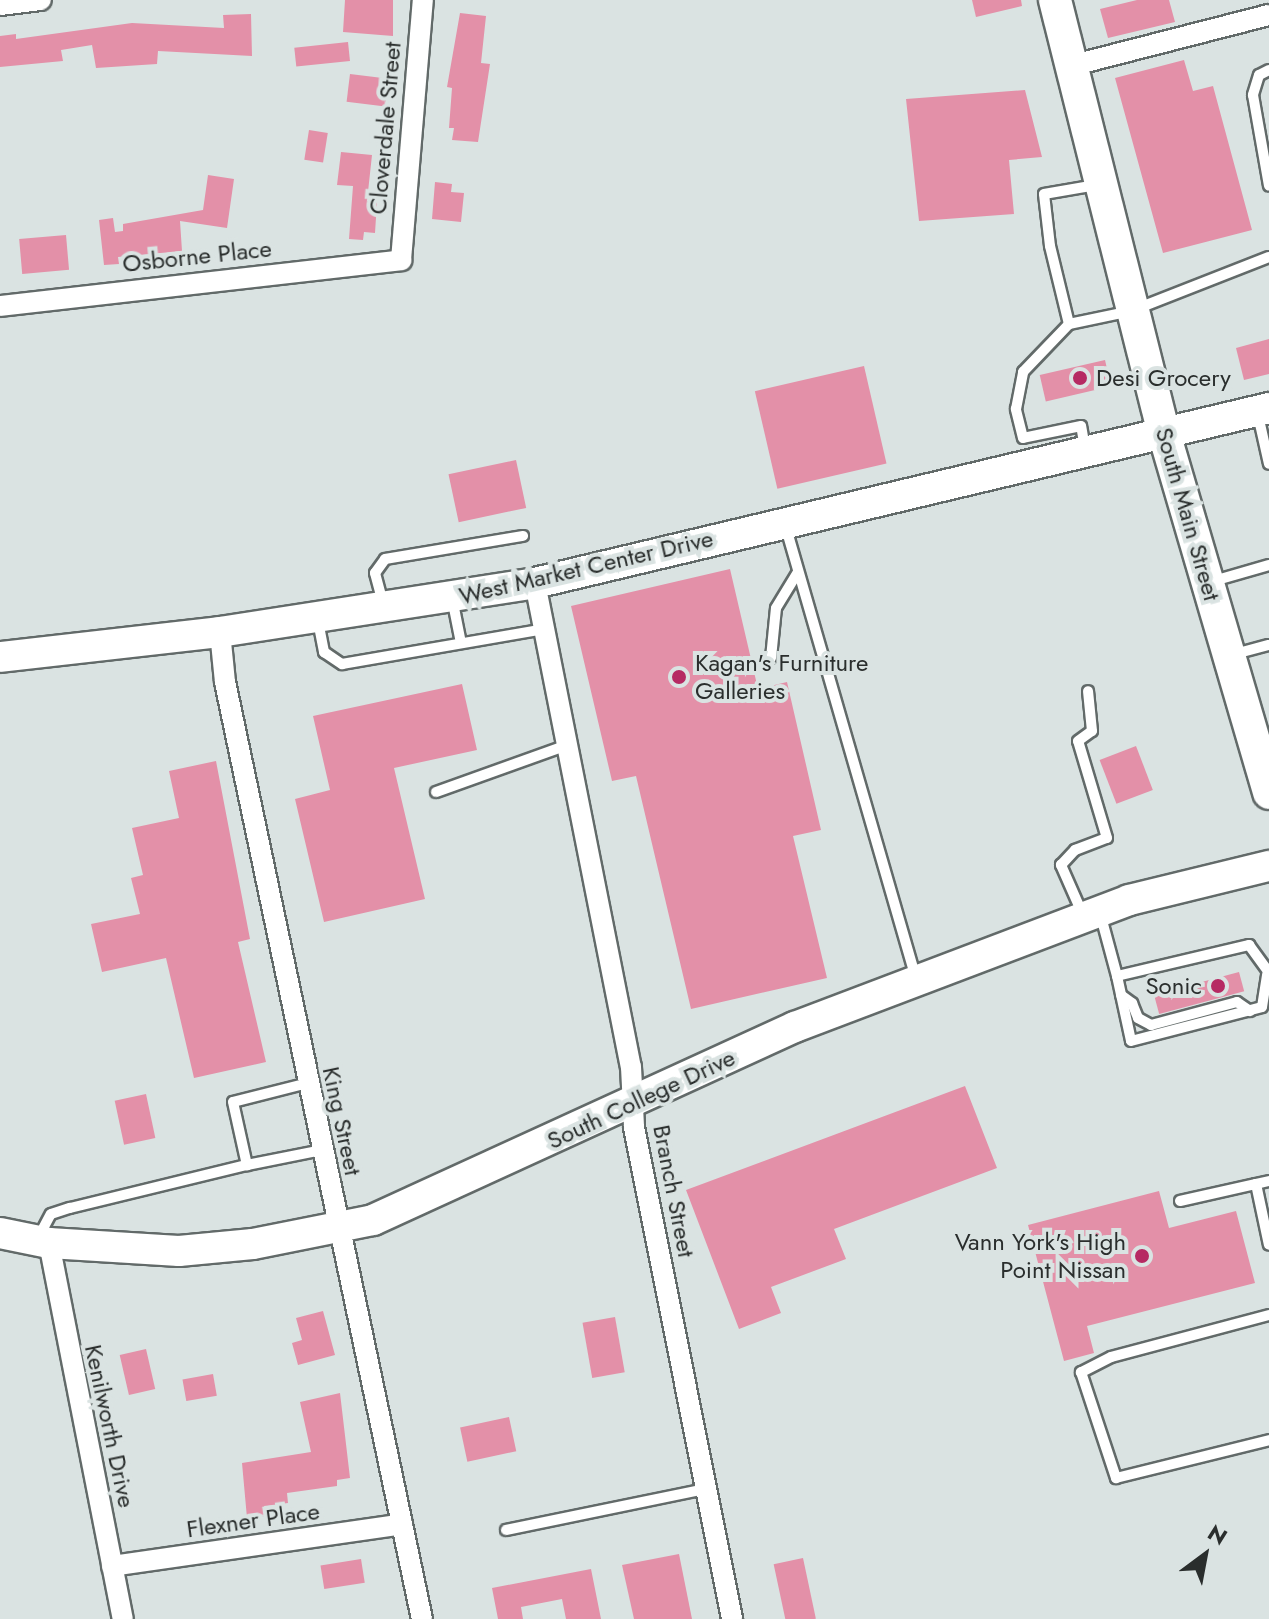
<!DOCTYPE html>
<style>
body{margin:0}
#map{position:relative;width:1269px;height:1619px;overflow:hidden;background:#dae3e2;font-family:Jost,sans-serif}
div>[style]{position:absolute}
.building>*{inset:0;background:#e390a8;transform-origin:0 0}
.roads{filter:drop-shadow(2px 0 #626a69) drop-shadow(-2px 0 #626a69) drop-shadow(0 2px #626a69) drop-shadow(0 -2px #626a69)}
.service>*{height:10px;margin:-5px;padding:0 5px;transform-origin:5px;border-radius:5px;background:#fff}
.minor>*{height:20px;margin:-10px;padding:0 10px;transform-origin:10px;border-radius:10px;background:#fff}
.secondary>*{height:30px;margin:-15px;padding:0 15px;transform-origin:15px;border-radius:15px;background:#fff}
.primary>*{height:32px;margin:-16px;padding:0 16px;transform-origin:16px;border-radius:16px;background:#fff}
.dots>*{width:22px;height:22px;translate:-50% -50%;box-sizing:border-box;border:4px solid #dae3e2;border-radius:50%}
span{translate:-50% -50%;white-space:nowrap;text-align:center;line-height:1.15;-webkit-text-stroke:8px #dae3e2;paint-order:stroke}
.street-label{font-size:24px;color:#2a2e2d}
.poi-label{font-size:24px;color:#2a2e2d}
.left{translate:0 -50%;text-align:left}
.right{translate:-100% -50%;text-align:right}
.north{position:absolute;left:1165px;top:1515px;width:80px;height:80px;-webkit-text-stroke:6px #dae3e2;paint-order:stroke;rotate:32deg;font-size:22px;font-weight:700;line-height:32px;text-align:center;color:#2a2e2d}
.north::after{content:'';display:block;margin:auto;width:28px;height:36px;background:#2a2e2d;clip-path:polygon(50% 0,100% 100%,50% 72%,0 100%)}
</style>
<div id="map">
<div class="building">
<i style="clip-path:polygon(345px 0,393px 0,393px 36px,343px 32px)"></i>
<i style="clip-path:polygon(972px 0,1021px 0,1022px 6px,976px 17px)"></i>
<i style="clip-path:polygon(1137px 0,1169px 0,1175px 22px,1108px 38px,1100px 9px)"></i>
<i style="clip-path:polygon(460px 13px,486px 16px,481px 63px,490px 64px,478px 142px,452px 140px,454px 128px,449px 128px,452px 88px,447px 87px)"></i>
<i style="clip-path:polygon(251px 14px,252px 56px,158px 51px,157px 64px,96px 68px,92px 45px,61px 50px,63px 61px,0 67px,0 36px,16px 34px,16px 39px,132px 23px,224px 28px,223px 15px)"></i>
<i style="left:348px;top:42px;width:19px;height:54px;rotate:84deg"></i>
<i style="clip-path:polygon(1184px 60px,1193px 91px,1213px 86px,1252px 230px,1163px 253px,1115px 78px)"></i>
<i style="left:350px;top:74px;width:39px;height:28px;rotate:7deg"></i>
<i style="clip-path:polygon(1025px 90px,1042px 157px,1009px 160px,1014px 214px,919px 221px,906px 99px)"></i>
<i style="left:309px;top:130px;width:19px;height:30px;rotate:9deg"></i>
<i style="clip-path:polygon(341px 152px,372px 155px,367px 201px,377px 202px,375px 233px,364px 232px,363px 240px,349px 239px,353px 186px,337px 185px)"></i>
<i style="clip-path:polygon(208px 175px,234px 179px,227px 228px,180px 221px,182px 251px,118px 257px,119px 264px,104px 265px,99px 220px,113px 218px,115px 232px,123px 231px,123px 224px,203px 210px)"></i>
<i style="clip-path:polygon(435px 182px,452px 184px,451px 192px,464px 193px,461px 222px,432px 219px)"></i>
<i style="left:66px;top:235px;width:35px;height:47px;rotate:85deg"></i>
<i style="clip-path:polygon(1269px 339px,1269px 374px,1244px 380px,1236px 348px)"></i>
<i style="left:1105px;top:360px;width:27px;height:67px;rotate:77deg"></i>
<i style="left:864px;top:366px;width:100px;height:112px;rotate:77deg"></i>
<i style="left:516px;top:460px;width:49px;height:69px;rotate:78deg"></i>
<i style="clip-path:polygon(730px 569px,758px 689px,787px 682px,821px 830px,793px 836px,827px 978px,691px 1009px,636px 776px,612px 781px,571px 606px)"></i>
<i style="clip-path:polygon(462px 684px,477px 750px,394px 768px,425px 899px,324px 922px,295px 799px,330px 790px,313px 716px)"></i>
<i style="left:1136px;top:746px;width:47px;height:39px;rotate:69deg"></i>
<i style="clip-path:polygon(216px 761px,250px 939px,238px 942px,266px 1062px,194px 1078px,166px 958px,102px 972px,91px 924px,140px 914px,131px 878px,143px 875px,132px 828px,179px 818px,169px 771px)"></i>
<i style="left:1239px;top:972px;width:20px;height:88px;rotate:75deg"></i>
<i style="clip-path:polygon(965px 1086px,997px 1168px,834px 1229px,846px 1259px,771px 1287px,781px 1313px,739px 1329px,686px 1190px)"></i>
<i style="left:146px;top:1094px;width:45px;height:32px;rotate:78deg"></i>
<i style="clip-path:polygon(1159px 1191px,1169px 1228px,1236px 1211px,1255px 1283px,1087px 1326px,1094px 1353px,1064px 1361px,1028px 1225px)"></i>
<i style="clip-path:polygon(323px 1311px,335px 1355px,298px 1365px,292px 1343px,302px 1340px,296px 1318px)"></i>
<i style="left:615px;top:1317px;width:56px;height:33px;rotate:80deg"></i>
<i style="left:146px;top:1349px;width:41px;height:27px;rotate:77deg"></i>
<i style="left:213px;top:1374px;width:22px;height:31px;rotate:80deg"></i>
<i style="clip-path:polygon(340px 1393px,350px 1478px,337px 1480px,337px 1486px,287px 1493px,288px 1503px,264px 1506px,266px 1516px,247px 1518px,242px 1463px,311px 1452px,300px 1402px)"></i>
<i style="left:509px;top:1417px;width:35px;height:50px;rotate:78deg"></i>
<i style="clip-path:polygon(679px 1554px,692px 1619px,634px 1619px,622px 1565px)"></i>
<i style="left:803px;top:1558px;width:62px;height:30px;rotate:78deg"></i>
<i style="left:361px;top:1559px;width:24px;height:41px;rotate:81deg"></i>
<i style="clip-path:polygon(591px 1569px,601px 1619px,566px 1619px,562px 1599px,521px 1607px,523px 1619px,498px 1619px,492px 1588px)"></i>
</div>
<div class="roads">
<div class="service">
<i style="left:1269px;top:70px;width:11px;rotate:153deg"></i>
<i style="left:1259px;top:75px;width:21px;rotate:107deg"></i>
<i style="left:1253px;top:95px;width:92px;rotate:80deg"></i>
<i style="left:1069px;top:324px;width:63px;rotate:-11.8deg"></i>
<i style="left:1131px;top:311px;width:148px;rotate:-21.4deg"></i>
<i style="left:1258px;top:415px;width:50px;rotate:77.3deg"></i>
<i style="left:1085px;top:448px;width:22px;rotate:-100deg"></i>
<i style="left:1081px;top:426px;width:59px;rotate:168.3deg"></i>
<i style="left:1023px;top:438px;width:30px;rotate:-104deg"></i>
<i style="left:1016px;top:409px;width:38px;rotate:-79deg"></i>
<i style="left:1023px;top:372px;width:66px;rotate:-46.2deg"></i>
<i style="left:1069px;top:324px;width:80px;rotate:-103.7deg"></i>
<i style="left:1050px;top:246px;width:52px;rotate:-96.6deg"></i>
<i style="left:1044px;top:194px;width:53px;rotate:-9.8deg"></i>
<i style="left:786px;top:528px;width:467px;rotate:73.9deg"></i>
<i style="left:1210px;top:582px;width:61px;rotate:-16.1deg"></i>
<i style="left:452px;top:598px;width:46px;rotate:78.7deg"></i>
<i style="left:383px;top:603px;width:31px;rotate:-105deg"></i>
<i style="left:375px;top:573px;width:17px;rotate:-54deg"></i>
<i style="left:385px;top:559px;width:140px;rotate:-9.5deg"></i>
<i style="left:318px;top:621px;width:32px;rotate:79deg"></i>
<i style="left:324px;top:652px;width:22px;rotate:34deg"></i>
<i style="left:342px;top:664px;width:205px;rotate:-9.8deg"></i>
<i style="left:1231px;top:655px;width:39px;rotate:-15deg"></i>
<i style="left:771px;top:658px;width:50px;rotate:-84.3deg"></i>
<i style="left:776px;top:608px;width:42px;rotate:-58.6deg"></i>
<i style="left:436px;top:792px;width:139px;rotate:-19.7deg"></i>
<i style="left:1100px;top:913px;width:65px;rotate:74.9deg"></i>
<i style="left:1117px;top:976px;width:136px;rotate:-13.2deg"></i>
<i style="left:1249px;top:945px;width:34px;rotate:54deg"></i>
<i style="left:1083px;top:915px;width:55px;rotate:-113.7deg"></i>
<i style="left:1061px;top:865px;width:21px;rotate:-47deg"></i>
<i style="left:1075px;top:850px;width:34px;rotate:-21deg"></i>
<i style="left:1107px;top:838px;width:101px;rotate:-106.6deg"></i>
<i style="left:1078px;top:741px;width:17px;rotate:-36deg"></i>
<i style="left:1092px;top:731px;width:40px;rotate:-95.7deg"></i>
<i style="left:1117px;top:976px;width:66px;rotate:77.8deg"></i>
<i style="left:1131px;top:1041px;width:135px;rotate:-14.5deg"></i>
<i style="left:1262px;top:1007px;width:33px;rotate:-81deg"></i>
<i style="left:1121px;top:995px;width:14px;rotate:36deg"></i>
<i style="left:1132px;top:1003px;width:16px;rotate:68deg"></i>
<i style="left:1138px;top:1018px;width:15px;rotate:28deg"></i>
<i style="left:1151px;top:1025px;width:89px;rotate:-15deg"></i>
<i style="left:1237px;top:1002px;width:16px;rotate:35deg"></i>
<i style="left:308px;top:1083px;width:77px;rotate:165.8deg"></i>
<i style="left:233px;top:1102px;width:65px;rotate:77.5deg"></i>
<i style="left:247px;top:1165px;width:76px;rotate:-11.3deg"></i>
<i style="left:1269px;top:1181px;width:13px;rotate:167deg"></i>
<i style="left:1256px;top:1184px;width:62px;rotate:78deg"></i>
<i style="left:1180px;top:1201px;width:78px;rotate:-12.6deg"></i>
<i style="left:38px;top:1238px;width:27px;rotate:-62deg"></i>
<i style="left:51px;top:1214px;width:20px;rotate:-18deg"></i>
<i style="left:70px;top:1208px;width:182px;rotate:-13.7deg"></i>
<i style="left:1269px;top:1315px;width:163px;rotate:165.1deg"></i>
<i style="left:1111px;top:1357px;width:34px;rotate:153deg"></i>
<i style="left:1081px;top:1372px;width:112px;rotate:71.7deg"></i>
<i style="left:1116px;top:1478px;width:158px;rotate:-13.9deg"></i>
<i style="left:506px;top:1530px;width:204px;rotate:-11.6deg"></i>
</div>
<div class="minor">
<i style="left:0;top:5px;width:41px;rotate:-7deg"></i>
<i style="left:1070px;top:66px;width:205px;rotate:-14.4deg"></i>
<i style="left:0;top:306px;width:404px;rotate:-6.5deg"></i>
<i style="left:401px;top:260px;width:261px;rotate:-85.2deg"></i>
<i style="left:535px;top:583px;width:493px;rotate:78.8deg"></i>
<i style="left:631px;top:1067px;width:60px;rotate:87.1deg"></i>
<i style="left:634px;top:1127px;width:502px;rotate:78.73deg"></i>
<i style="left:220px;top:632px;width:50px;rotate:84.3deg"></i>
<i style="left:225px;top:682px;width:957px;rotate:78.13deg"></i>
<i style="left:49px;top:1243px;width:383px;rotate:78.9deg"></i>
<i style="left:112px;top:1566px;width:293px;rotate:-8.2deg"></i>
</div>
<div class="secondary">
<i style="left:0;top:657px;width:221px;rotate:-6.5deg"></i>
<i style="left:220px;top:632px;width:319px;rotate:-8.8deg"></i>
<i style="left:535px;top:583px;width:755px;rotate:-13.41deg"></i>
<i style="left:0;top:1233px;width:50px;rotate:11.5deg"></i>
<i style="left:49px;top:1243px;width:130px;rotate:3.5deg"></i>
<i style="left:179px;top:1251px;width:74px;rotate:-5.4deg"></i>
<i style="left:253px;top:1244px;width:122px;rotate:-11.3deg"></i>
<i style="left:373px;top:1220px;width:464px;rotate:-24.6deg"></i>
<i style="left:795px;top:1027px;width:357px;rotate:-20.8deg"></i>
<i style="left:1129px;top:900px;width:144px;rotate:-13.7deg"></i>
</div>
<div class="primary">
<i style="left:1055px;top:0;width:447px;rotate:75.9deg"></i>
<i style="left:1164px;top:433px;width:375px;rotate:73.7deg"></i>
</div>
</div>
<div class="dots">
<i style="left:1080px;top:378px;background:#b62a63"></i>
<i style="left:679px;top:677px;background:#b62a63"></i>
<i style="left:1218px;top:986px;background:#b62a63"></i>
<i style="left:1142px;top:1256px;background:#b62a63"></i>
</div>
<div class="street-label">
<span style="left:385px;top:128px;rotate:-85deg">Cloverdale Street</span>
<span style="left:197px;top:256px;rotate:-6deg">Osborne Place</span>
<span style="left:1188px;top:514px;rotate:74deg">South Main Street</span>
<span style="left:586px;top:567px;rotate:-13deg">West Market Center Drive</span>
<span style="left:641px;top:1099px;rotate:-25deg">South College Drive</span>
<span style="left:342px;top:1121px;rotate:78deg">King Street</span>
<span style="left:674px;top:1191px;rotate:79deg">Branch Street</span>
<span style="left:110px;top:1426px;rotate:78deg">Kenilworth Drive</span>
<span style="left:253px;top:1520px;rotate:-8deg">Flexner Place</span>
</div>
<div class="poi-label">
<span class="left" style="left:1096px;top:378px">Desi Grocery</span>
<span class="left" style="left:695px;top:677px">Kagan's Furniture<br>Galleries</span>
<span class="right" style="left:1202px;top:986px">Sonic</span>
<span class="right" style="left:1126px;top:1256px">Vann York's High<br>Point Nissan</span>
</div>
<div class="north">N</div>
</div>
